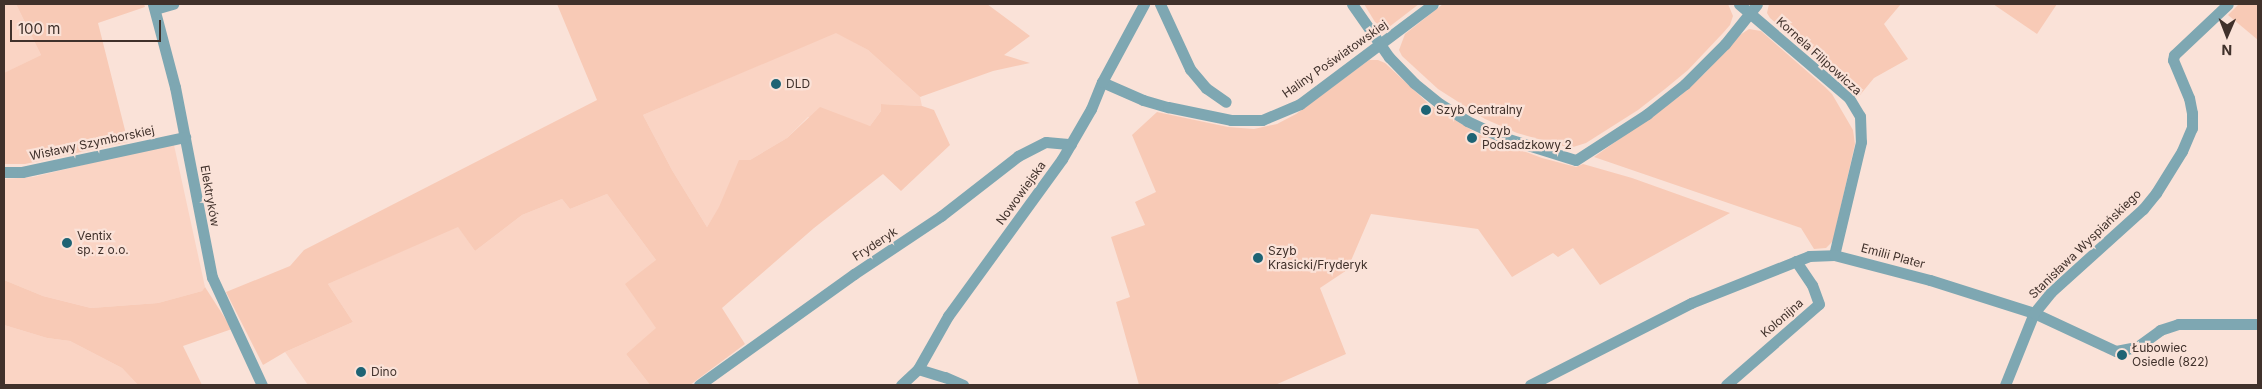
<!DOCTYPE html>
<meta charset="utf-8">
<style>
body{margin:0}
#map{position:relative;width:2262px;height:389px;overflow:hidden;background:#fae2d8;font-family:Inter,sans-serif}
div>[style]{position:absolute}
.built>*{inset:0;background:#fad4c4}
.green>*{inset:0;background:#f8cab6}
.minor>*{height:11px;margin:-5.5px;padding:0 5.5px;transform-origin:5.5px;border-radius:5.5px;background:#7ea7b2}
.dots>*{width:14px;height:14px;translate:-50% -50%;box-sizing:border-box;border:2px solid #fae2d8;border-radius:50%}
span{translate:-50% -50%;white-space:nowrap;text-align:center;line-height:1.15;-webkit-text-stroke:4.5px #fae2d8;paint-order:stroke}
.street-label{font-size:12px;color:#40312b}
.poi-label{font-size:12px;color:#40312b}
.left{translate:0 -50%;text-align:left}
.frame{position:absolute;inset:0;border:5px solid #40312b;pointer-events:none}
.north{position:absolute;left:2202px;top:10px;width:50px;height:50px;-webkit-text-stroke:4px #fae2d8;paint-order:stroke;rotate:181deg;font-size:14px;font-weight:700;line-height:20px;text-align:center;color:#40312b}
.north::after{content:'';display:block;margin:auto;width:18px;height:22px;background:#40312b;clip-path:polygon(50% 0,100% 100%,50% 72%,0 100%)}
.scale{position:absolute;left:10px;top:20px;width:151px;height:22px;box-sizing:border-box;border:2px solid #40312b;border-top:0;padding-left:6px;font-size:15px;line-height:18px;white-space:nowrap;color:#40312b;-webkit-text-stroke:4px #fae2d8;paint-order:stroke}
</style>
<div id="map">
<div class="built">
<i style="clip-path:polygon(4px 4px,16px 4px,41px 55px,5px 73px)"></i>
<i style="clip-path:polygon(836px 32px,868px 50px,920px 97px,922px 106px,882px 104px,881px 111px,870px 126px,808px 117px,787px 138px,750px 160px,707px 227px,672px 170px,643px 115px)"></i>
<i style="clip-path:polygon(170px 144px,174px 145px,205px 287px,202px 291px,158px 303px,91px 308px,43px 296px,4px 280px,4px 179px,33px 177px)"></i>
<i style="clip-path:polygon(607px 194px,656px 260px,657px 328px,626px 354px,650px 385px,308px 385px,285px 352px,353px 322px,328px 284px,458px 226px,475px 251px,522px 215px,562px 199px,570px 209px)"></i>
<i style="clip-path:polygon(4px 325px,47px 338px,70px 341px,122px 368px,138px 385px,4px 385px)"></i>
</div>
<div class="green">
<i style="clip-path:polygon(16px 4px,144px 4px,145px 7px,98px 23px,128px 142px,25px 164px,4px 164px,4px 73px,41px 55px)"></i>
<i style="clip-path:polygon(557px 4px,987px 4px,1030px 36px,1004px 55px,1030px 63px,993px 71px,920px 97px,868px 50px,836px 33px,643px 115px,672px 170px,707px 227px,719px 207px,739px 160px,750px 160px,787px 138px,820px 107px,870px 126px,881px 111px,881px 104px,922px 106px,934px 110px,950px 145px,901px 191px,883px 174px,814px 228px,722px 308px,745px 344px,690px 385px,650px 385px,626px 354px,656px 328px,625px 284px,656px 260px,607px 194px,570px 209px,562px 199px,522px 215px,475px 251px,458px 227px,328px 284px,353px 322px,285px 352px,263px 365px,226px 292px,290px 266px,304px 250px,597px 100px)"></i>
<i style="clip-path:polygon(1364px 4px,1419px 4px,1389px 27px,1382px 27px,1375px 22px)"></i>
<i style="clip-path:polygon(1443px 4px,1728px 4px,1733px 16px,1730px 25px,1723px 33px,1688px 70px,1665px 89px,1638px 110px,1586px 143px,1570px 148px,1517px 133px,1485px 119px,1438px 89px,1402px 56px,1399px 50px,1405px 34px)"></i>
<i style="clip-path:polygon(1769px 4px,1901px 4px,1884px 24px,1908px 59px,1874px 78px,1860px 95px,1770px 18px,1767px 13px)"></i>
<i style="clip-path:polygon(1993px 4px,2057px 4px,2037px 34px)"></i>
<i style="clip-path:polygon(2239px 4px,2258px 4px,2258px 40px,2228px 15px)"></i>
<i style="clip-path:polygon(1749px 29px,1761px 31px,1825px 87px,1832px 94px,1853px 130px,1855px 144px,1833px 241px,1826px 248px,1814px 249px,1801px 228px,1594px 157px,1680px 96px,1705px 73px,1740px 35px)"></i>
<i style="clip-path:polygon(1369px 60px,1378px 60px,1385px 63px,1430px 105px,1478px 134px,1542px 158px,1576px 167px,1583px 164px,1632px 178px,1730px 213px,1600px 285px,1573px 248px,1558px 257px,1553px 253px,1512px 277px,1478px 229px,1371px 214px,1347px 270px,1320px 288px,1346px 354px,1275px 385px,1139px 385px,1116px 302px,1130px 297px,1111px 237px,1145px 225px,1135px 202px,1156px 192px,1132px 135px,1157px 112px,1228px 127px,1254px 129px,1277px 124px,1296px 114px)"></i>
<i style="clip-path:polygon(4px 280px,43px 296px,91px 308px,158px 303px,202px 291px,205px 287px,232px 329px,183px 346px,202px 385px,138px 385px,122px 368px,70px 341px,47px 338px,4px 325px)"></i>
</div>
<div class="minor">
<i style="left:153px;top:4px;width:86px;rotate:75.2deg"></i>
<i style="left:175px;top:87px;width:194px;rotate:79deg"></i>
<i style="left:212px;top:277px;width:119px;rotate:65.2deg"></i>
<i style="left:1160px;top:4px;width:72px;rotate:65.2deg"></i>
<i style="left:1190px;top:69px;width:25px;rotate:50deg"></i>
<i style="left:1206px;top:88px;width:24px;rotate:35deg"></i>
<i style="left:1352px;top:4px;width:65px;rotate:55.1deg"></i>
<i style="left:1389px;top:57px;width:36px;rotate:46deg"></i>
<i style="left:1414px;top:83px;width:33px;rotate:39deg"></i>
<i style="left:1440px;top:104px;width:32px;rotate:32deg"></i>
<i style="left:1467px;top:121px;width:38px;rotate:25deg"></i>
<i style="left:1502px;top:137px;width:77px;rotate:17.3deg"></i>
<i style="left:1576px;top:160px;width:85px;rotate:-32.9deg"></i>
<i style="left:1647px;top:114px;width:48px;rotate:-38.3deg"></i>
<i style="left:1685px;top:84px;width:57px;rotate:-45deg"></i>
<i style="left:1725px;top:44px;width:51px;rotate:-51.3deg"></i>
<i style="left:1739px;top:4px;width:145px;rotate:40.5deg"></i>
<i style="left:1849px;top:98px;width:21px;rotate:59deg"></i>
<i style="left:1860px;top:116px;width:26px;rotate:88deg"></i>
<i style="left:1861px;top:142px;width:116px;rotate:103.4deg"></i>
<i style="left:155px;top:9px;width:19px;rotate:-16deg"></i>
<i style="left:1102px;top:82px;width:45px;rotate:23.7deg"></i>
<i style="left:1143px;top:100px;width:26px;rotate:16deg"></i>
<i style="left:1168px;top:107px;width:64px;rotate:11.7deg"></i>
<i style="left:1231px;top:120px;width:31px"></i>
<i style="left:1262px;top:120px;width:41px;rotate:-22.8deg"></i>
<i style="left:1300px;top:104px;width:166px;rotate:-36.9deg"></i>
<i style="left:4px;top:172px;width:18px"></i>
<i style="left:22px;top:172px;width:167px;rotate:-12.1deg"></i>
<i style="left:918px;top:369px;width:28px;rotate:17deg"></i>
<i style="left:945px;top:377px;width:20px;rotate:24deg"></i>
<i style="left:699px;top:385px;width:191px;rotate:-35.6deg"></i>
<i style="left:854px;top:274px;width:105px;rotate:-33.7deg"></i>
<i style="left:941px;top:216px;width:98px;rotate:-37.9deg"></i>
<i style="left:1018px;top:156px;width:31px;rotate:-27deg"></i>
<i style="left:1046px;top:142px;width:25px;rotate:5deg"></i>
<i style="left:901px;top:385px;width:23px;rotate:-43deg"></i>
<i style="left:918px;top:369px;width:61px;rotate:-60.5deg"></i>
<i style="left:948px;top:316px;width:194px;rotate:-54deg"></i>
<i style="left:1062px;top:159px;width:58px;rotate:-59.9deg"></i>
<i style="left:1091px;top:109px;width:29px;rotate:-68deg"></i>
<i style="left:1102px;top:82px;width:89px;rotate:-61.7deg"></i>
<i style="left:1530px;top:385px;width:181px;rotate:-27deg"></i>
<i style="left:1691px;top:303px;width:127px;rotate:-21.7deg"></i>
<i style="left:1809px;top:256px;width:25px;rotate:-2deg"></i>
<i style="left:1834px;top:255px;width:99px;rotate:14.6deg"></i>
<i style="left:1930px;top:280px;width:109px;rotate:17.6deg"></i>
<i style="left:2034px;top:313px;width:90px;rotate:24.9deg"></i>
<i style="left:2116px;top:351px;width:21px;rotate:-11deg"></i>
<i style="left:2137px;top:347px;width:29px;rotate:-36deg"></i>
<i style="left:2160px;top:330px;width:19px;rotate:-18deg"></i>
<i style="left:2178px;top:324px;width:80px"></i>
<i style="left:1726px;top:385px;width:123px;rotate:-41.1deg"></i>
<i style="left:1819px;top:304px;width:20px;rotate:-110deg"></i>
<i style="left:1812px;top:285px;width:29px;rotate:-124deg"></i>
<i style="left:2005px;top:385px;width:78px;rotate:-68.1deg"></i>
<i style="left:2034px;top:313px;width:27px;rotate:-51deg"></i>
<i style="left:2051px;top:292px;width:124px;rotate:-42.1deg"></i>
<i style="left:2143px;top:209px;width:21px;rotate:-51deg"></i>
<i style="left:2156px;top:193px;width:49px;rotate:-58.2deg"></i>
<i style="left:2182px;top:151px;width:25px;rotate:-67deg"></i>
<i style="left:2192px;top:128px;width:15px;rotate:-90deg"></i>
<i style="left:2192px;top:113px;width:15px;rotate:-101deg"></i>
<i style="left:2189px;top:98px;width:41px;rotate:-112.8deg"></i>
<i style="left:2173px;top:60px;width:5px;rotate:-79deg"></i>
<i style="left:2174px;top:55px;width:74px;rotate:-43.4deg"></i>
</div>
<div class="dots">
<i style="left:776px;top:84px;background:#1d6374"></i>
<i style="left:1426px;top:110px;background:#1d6374"></i>
<i style="left:1472px;top:138px;background:#1d6374"></i>
<i style="left:67px;top:243px;background:#1d6374"></i>
<i style="left:1258px;top:258px;background:#1d6374"></i>
<i style="left:2122px;top:355px;background:#1d6374"></i>
<i style="left:361px;top:372px;background:#1d6374"></i>
</div>
<div class="street-label">
<span style="left:1819px;top:56px;rotate:42deg">Kornela Filipowicza</span>
<span style="left:1335px;top:59px;rotate:-35deg">Haliny Poświatowskiej</span>
<span style="left:92px;top:143px;rotate:-12deg">Wisławy Szymborskiej</span>
<span style="left:1021px;top:193px;rotate:-54deg">Nowowiejska</span>
<span style="left:210px;top:196px;rotate:80deg">Elektryków</span>
<span style="left:875px;top:244px;rotate:-33deg">Fryderyk</span>
<span style="left:2085px;top:244px;rotate:-44deg">Stanisława Wyspiańskiego</span>
<span style="left:1893px;top:256px;rotate:15deg">Emilii Plater</span>
<span style="left:1782px;top:318px;rotate:-41deg">Kolonijna</span>
</div>
<div class="poi-label">
<span class="left" style="left:786px;top:84px">DLD</span>
<span class="left" style="left:1436px;top:110px">Szyb Centralny</span>
<span class="left" style="left:1482px;top:138px">Szyb<br>Podsadzkowy 2</span>
<span class="left" style="left:77px;top:243px">Ventix<br>sp. z o.o.</span>
<span class="left" style="left:1268px;top:258px">Szyb<br>Krasicki/Fryderyk</span>
<span class="left" style="left:2132px;top:355px">Łubowiec<br>Osiedle (822)</span>
<span class="left" style="left:371px;top:372px">Dino</span>
</div>
<div class="frame"></div>
<div class="north">N</div>
<div class="scale">100 m</div>
</div>
